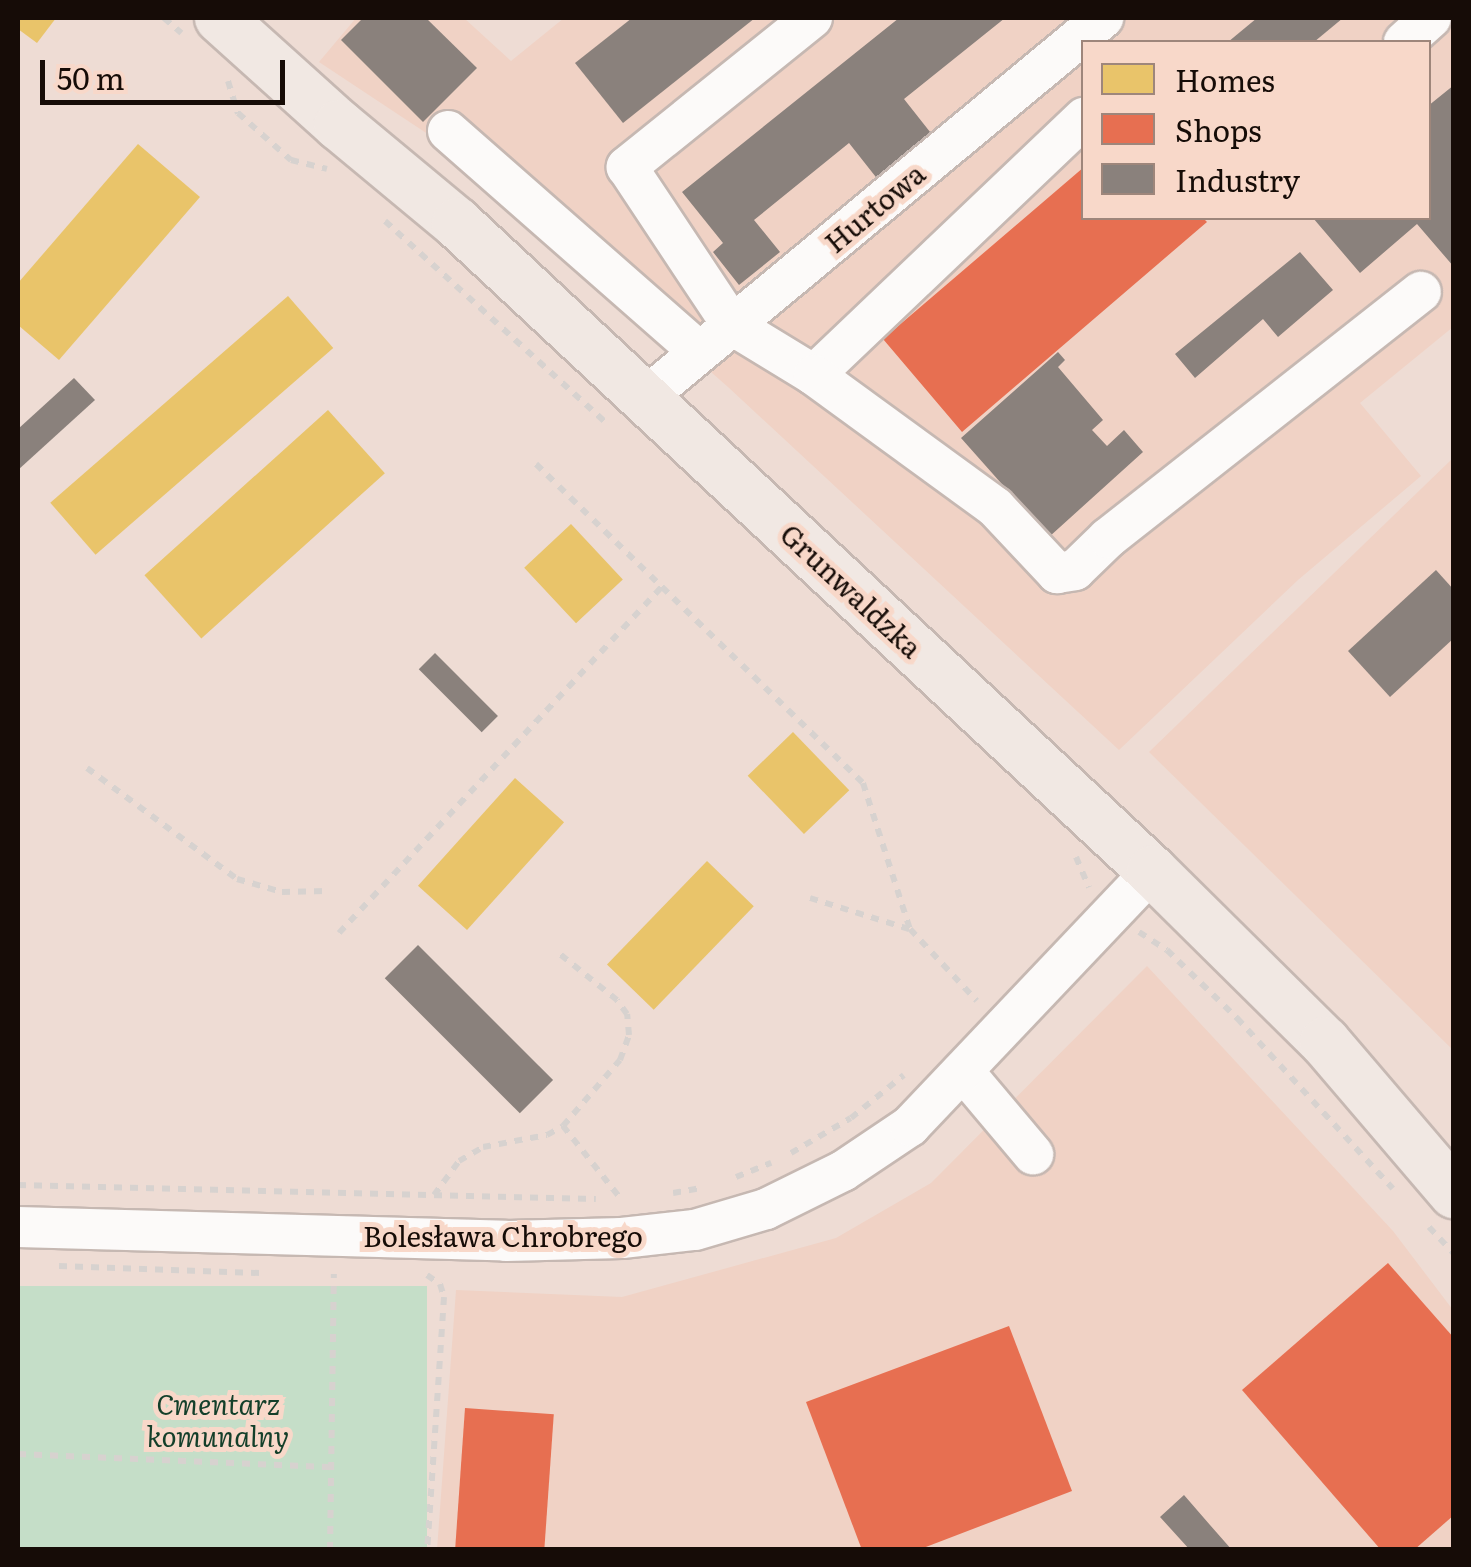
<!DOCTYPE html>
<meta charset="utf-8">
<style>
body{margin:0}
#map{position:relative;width:1471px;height:1567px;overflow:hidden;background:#eedcd4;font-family:Literata,serif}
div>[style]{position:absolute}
.built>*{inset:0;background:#f0d2c5}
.green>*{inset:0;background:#c5dec8;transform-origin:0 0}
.homes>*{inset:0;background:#e9c46a;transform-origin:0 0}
.shops>*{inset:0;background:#e76f51;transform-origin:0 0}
.industry>*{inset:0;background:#8a817c;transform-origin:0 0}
.path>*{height:6px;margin-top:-3px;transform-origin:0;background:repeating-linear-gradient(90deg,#d7d2cf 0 8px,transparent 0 16px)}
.roads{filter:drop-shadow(2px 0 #c6b8b2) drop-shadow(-2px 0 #c6b8b2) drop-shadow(0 2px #c6b8b2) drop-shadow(0 -2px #c6b8b2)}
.minor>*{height:40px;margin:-20px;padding:0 20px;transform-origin:20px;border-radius:20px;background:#fcfaf9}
.major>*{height:50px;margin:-25px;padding:0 25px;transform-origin:25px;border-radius:25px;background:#f1e8e3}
span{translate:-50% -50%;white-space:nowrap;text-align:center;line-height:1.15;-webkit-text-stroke:10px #f8d8c9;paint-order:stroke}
.street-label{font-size:28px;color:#160c07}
.park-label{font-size:28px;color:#133f2a;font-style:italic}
.frame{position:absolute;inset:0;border:20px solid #160c07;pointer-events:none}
.legend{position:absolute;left:1081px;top:40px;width:350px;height:180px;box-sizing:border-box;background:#f8d8c9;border:2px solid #9e867b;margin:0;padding:12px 18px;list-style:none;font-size:30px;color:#160c07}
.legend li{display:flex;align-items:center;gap:20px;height:50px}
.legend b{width:50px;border:2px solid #9e867b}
.scale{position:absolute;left:40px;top:60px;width:245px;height:45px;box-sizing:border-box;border:5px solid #160c07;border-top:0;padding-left:12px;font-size:30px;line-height:35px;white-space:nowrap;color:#160c07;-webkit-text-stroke:8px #f8d8c9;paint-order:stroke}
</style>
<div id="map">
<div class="built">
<i style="clip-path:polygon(evenodd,356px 18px,464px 18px,511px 61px,564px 18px,1453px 18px,1453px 327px,1360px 403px,1421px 476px,1298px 580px,1119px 750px,728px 387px,476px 166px,319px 62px,356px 18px,1084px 42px,1428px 42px,1428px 218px,1084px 218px,1084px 42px)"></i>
<i style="clip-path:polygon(1453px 458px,1453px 1050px,1149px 752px)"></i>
<i style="clip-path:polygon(1147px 966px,1393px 1231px,1453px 1310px,1453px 1549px,437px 1550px,456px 1290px,622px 1297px,836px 1238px,931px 1183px)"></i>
</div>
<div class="green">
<i style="left:18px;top:1286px;width:409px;height:263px"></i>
</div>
<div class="homes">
<i style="clip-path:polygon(18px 18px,56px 18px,37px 43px,18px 29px)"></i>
<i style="clip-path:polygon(138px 144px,200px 197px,59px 360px,18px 325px,18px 283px)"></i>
<i style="left:288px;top:296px;width:69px;height:315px;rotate:49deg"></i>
<i style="left:328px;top:410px;width:85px;height:247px;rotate:48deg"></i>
<i style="left:571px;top:524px;width:76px;height:64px;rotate:47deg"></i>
<i style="left:793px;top:732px;width:81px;height:63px;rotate:46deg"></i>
<i style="left:515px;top:778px;width:66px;height:145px;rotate:42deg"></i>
<i style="left:707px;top:861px;width:65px;height:144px;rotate:44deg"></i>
</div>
<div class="shops">
<i style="clip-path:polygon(1084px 167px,1084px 218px,1203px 218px,1207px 222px,962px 432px,883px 339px)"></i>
<i style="clip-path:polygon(1388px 1263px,1454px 1338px,1454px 1515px,1414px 1550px,1381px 1550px,1242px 1390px)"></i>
<i style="clip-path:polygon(1009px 1326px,1072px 1491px,918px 1550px,862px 1550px,806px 1402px)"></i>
<i style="left:465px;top:1408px;width:89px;height:142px;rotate:4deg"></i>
</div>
<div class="industry">
<i style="clip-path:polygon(363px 18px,426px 18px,477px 68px,423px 122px,341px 40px)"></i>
<i style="clip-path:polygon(632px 18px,755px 18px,623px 123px,575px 63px)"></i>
<i style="clip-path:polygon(899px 18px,1005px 18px,904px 99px,934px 137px,879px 181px,849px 143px,754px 220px,780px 252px,739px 285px,713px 252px,723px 243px,682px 192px)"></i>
<i style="clip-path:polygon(1257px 18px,1343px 18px,1314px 42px,1228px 42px)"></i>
<i style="clip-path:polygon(1454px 85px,1454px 267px,1417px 224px,1360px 273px,1313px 218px,1428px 218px,1428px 106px)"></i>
<i style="clip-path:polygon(1300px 252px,1333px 290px,1278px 337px,1263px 319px,1195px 378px,1175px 354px)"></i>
<i style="clip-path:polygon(1058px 352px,1065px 360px,1058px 367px,1103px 420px,1092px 430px,1107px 446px,1124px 430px,1143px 452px,1049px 537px,961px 438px)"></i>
<i style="clip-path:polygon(74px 378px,95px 400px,18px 470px,18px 429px)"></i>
<i style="clip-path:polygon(1436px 570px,1454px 590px,1454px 638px,1390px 697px,1348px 651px)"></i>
<i style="left:435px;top:653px;width:89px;height:23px;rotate:45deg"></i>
<i style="left:418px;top:945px;width:191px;height:47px;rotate:45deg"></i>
<i style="clip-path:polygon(1184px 1495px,1210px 1525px,1232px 1550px,1190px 1550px,1160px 1517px)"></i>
</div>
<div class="path">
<i style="left:164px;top:18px;width:23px;rotate:41deg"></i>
<i style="left:228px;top:81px;width:34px;rotate:73deg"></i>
<i style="left:238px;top:113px;width:71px;rotate:41.6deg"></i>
<i style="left:291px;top:160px;width:37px;rotate:14deg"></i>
<i style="left:385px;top:221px;width:297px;rotate:42.4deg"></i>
<i style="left:536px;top:464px;width:457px;rotate:44.3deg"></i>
<i style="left:863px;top:783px;width:153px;rotate:72.2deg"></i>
<i style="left:910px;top:929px;width:98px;rotate:47.1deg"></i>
<i style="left:87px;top:768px;width:187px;rotate:36.5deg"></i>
<i style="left:237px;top:879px;width:47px;rotate:16.1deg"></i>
<i style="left:282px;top:892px;width:45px;rotate:-1.3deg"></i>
<i style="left:1076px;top:857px;width:33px;rotate:67deg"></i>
<i style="left:810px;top:898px;width:104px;rotate:17.4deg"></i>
<i style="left:1139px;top:932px;width:33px;rotate:33deg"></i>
<i style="left:1167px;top:950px;width:98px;rotate:44.2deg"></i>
<i style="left:1237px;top:1018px;width:231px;rotate:47.6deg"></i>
<i style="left:339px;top:933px;width:473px;rotate:-47deg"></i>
<i style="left:563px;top:1126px;width:93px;rotate:51.5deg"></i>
<i style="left:791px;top:1153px;width:69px;rotate:-30.3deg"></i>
<i style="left:851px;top:1118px;width:68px;rotate:-39.1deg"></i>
<i style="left:736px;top:1177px;width:38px;rotate:-22deg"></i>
<i style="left:18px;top:1185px;width:578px;rotate:1.39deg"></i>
<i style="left:673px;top:1193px;width:27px;rotate:-10deg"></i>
<i style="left:434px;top:1195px;width:42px;rotate:-53.7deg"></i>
<i style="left:459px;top:1161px;width:28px;rotate:-30deg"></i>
<i style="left:483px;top:1147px;width:65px;rotate:-10.6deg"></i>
<i style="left:547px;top:1135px;width:18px;rotate:-29deg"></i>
<i style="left:563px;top:1126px;width:87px;rotate:-49.2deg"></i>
<i style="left:620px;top:1060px;width:27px;rotate:-70deg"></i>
<i style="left:629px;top:1035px;width:21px;rotate:-95deg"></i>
<i style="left:627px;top:1014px;width:17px;rotate:-126deg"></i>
<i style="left:617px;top:1000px;width:78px;rotate:-141.2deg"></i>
<i style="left:1429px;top:1227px;width:37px;rotate:47deg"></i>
<i style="left:59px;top:1266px;width:202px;rotate:2deg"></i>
<i style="left:427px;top:1275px;width:16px;rotate:35deg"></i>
<i style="left:440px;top:1284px;width:14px;rotate:73deg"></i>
<i style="left:444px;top:1297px;width:254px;rotate:93.8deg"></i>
<i style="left:18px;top:1454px;width:316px;rotate:2.4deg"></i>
<i style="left:330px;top:1550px;width:276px;rotate:-89.2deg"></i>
</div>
<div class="roads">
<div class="minor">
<i style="left:812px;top:18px;width:238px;rotate:141.2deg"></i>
<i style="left:627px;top:167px;width:190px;rotate:56.4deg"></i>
<i style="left:732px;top:325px;width:96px;rotate:31.4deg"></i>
<i style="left:814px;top:375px;width:373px;rotate:-43.6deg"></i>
<i style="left:1404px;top:42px;width:36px;rotate:-42deg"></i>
<i style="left:448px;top:131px;width:335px;rotate:41.3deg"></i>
<i style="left:814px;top:375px;width:224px;rotate:36.1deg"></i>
<i style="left:995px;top:507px;width:91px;rotate:46.8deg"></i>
<i style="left:1057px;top:573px;width:18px;rotate:-9deg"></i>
<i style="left:1075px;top:570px;width:46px;rotate:-44.1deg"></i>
<i style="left:1108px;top:538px;width:398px;rotate:-38.2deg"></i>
<i style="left:646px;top:397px;width:594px;rotate:-39.67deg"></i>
<i style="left:963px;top:1071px;width:109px;rotate:49.9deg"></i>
<i style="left:18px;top:1227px;width:488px;rotate:1.6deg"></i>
<i style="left:506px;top:1241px;width:116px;rotate:-1.5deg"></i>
<i style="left:622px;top:1238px;width:73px;rotate:-6.3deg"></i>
<i style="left:695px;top:1230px;width:74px;rotate:-16.5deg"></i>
<i style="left:766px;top:1209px;width:86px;rotate:-26.3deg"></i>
<i style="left:843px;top:1171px;width:81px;rotate:-33.9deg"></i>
<i style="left:910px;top:1126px;width:352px;rotate:-46.5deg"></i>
</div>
<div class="major">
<i style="left:220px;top:18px;width:160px;rotate:42deg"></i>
<i style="left:339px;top:125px;width:153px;rotate:39.7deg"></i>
<i style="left:457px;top:223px;width:950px;rotate:43deg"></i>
<i style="left:1152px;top:871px;width:243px;rotate:44.7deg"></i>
<i style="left:1325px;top:1042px;width:199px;rotate:49.5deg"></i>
</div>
</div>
<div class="street-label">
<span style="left:874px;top:207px;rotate:-40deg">Hurtowa</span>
<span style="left:852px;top:590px;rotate:43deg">Grunwaldzka</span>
<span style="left:503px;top:1235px">Bolesława Chrobrego</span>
</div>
<div class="park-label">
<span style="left:218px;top:1419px">Cmentarz<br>komunalny</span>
</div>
<div class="frame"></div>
<ul class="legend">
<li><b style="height:28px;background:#e9c46a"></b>Homes</li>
<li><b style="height:28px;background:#e76f51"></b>Shops</li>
<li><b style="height:28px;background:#8a817c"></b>Industry</li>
</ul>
<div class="scale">50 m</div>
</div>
